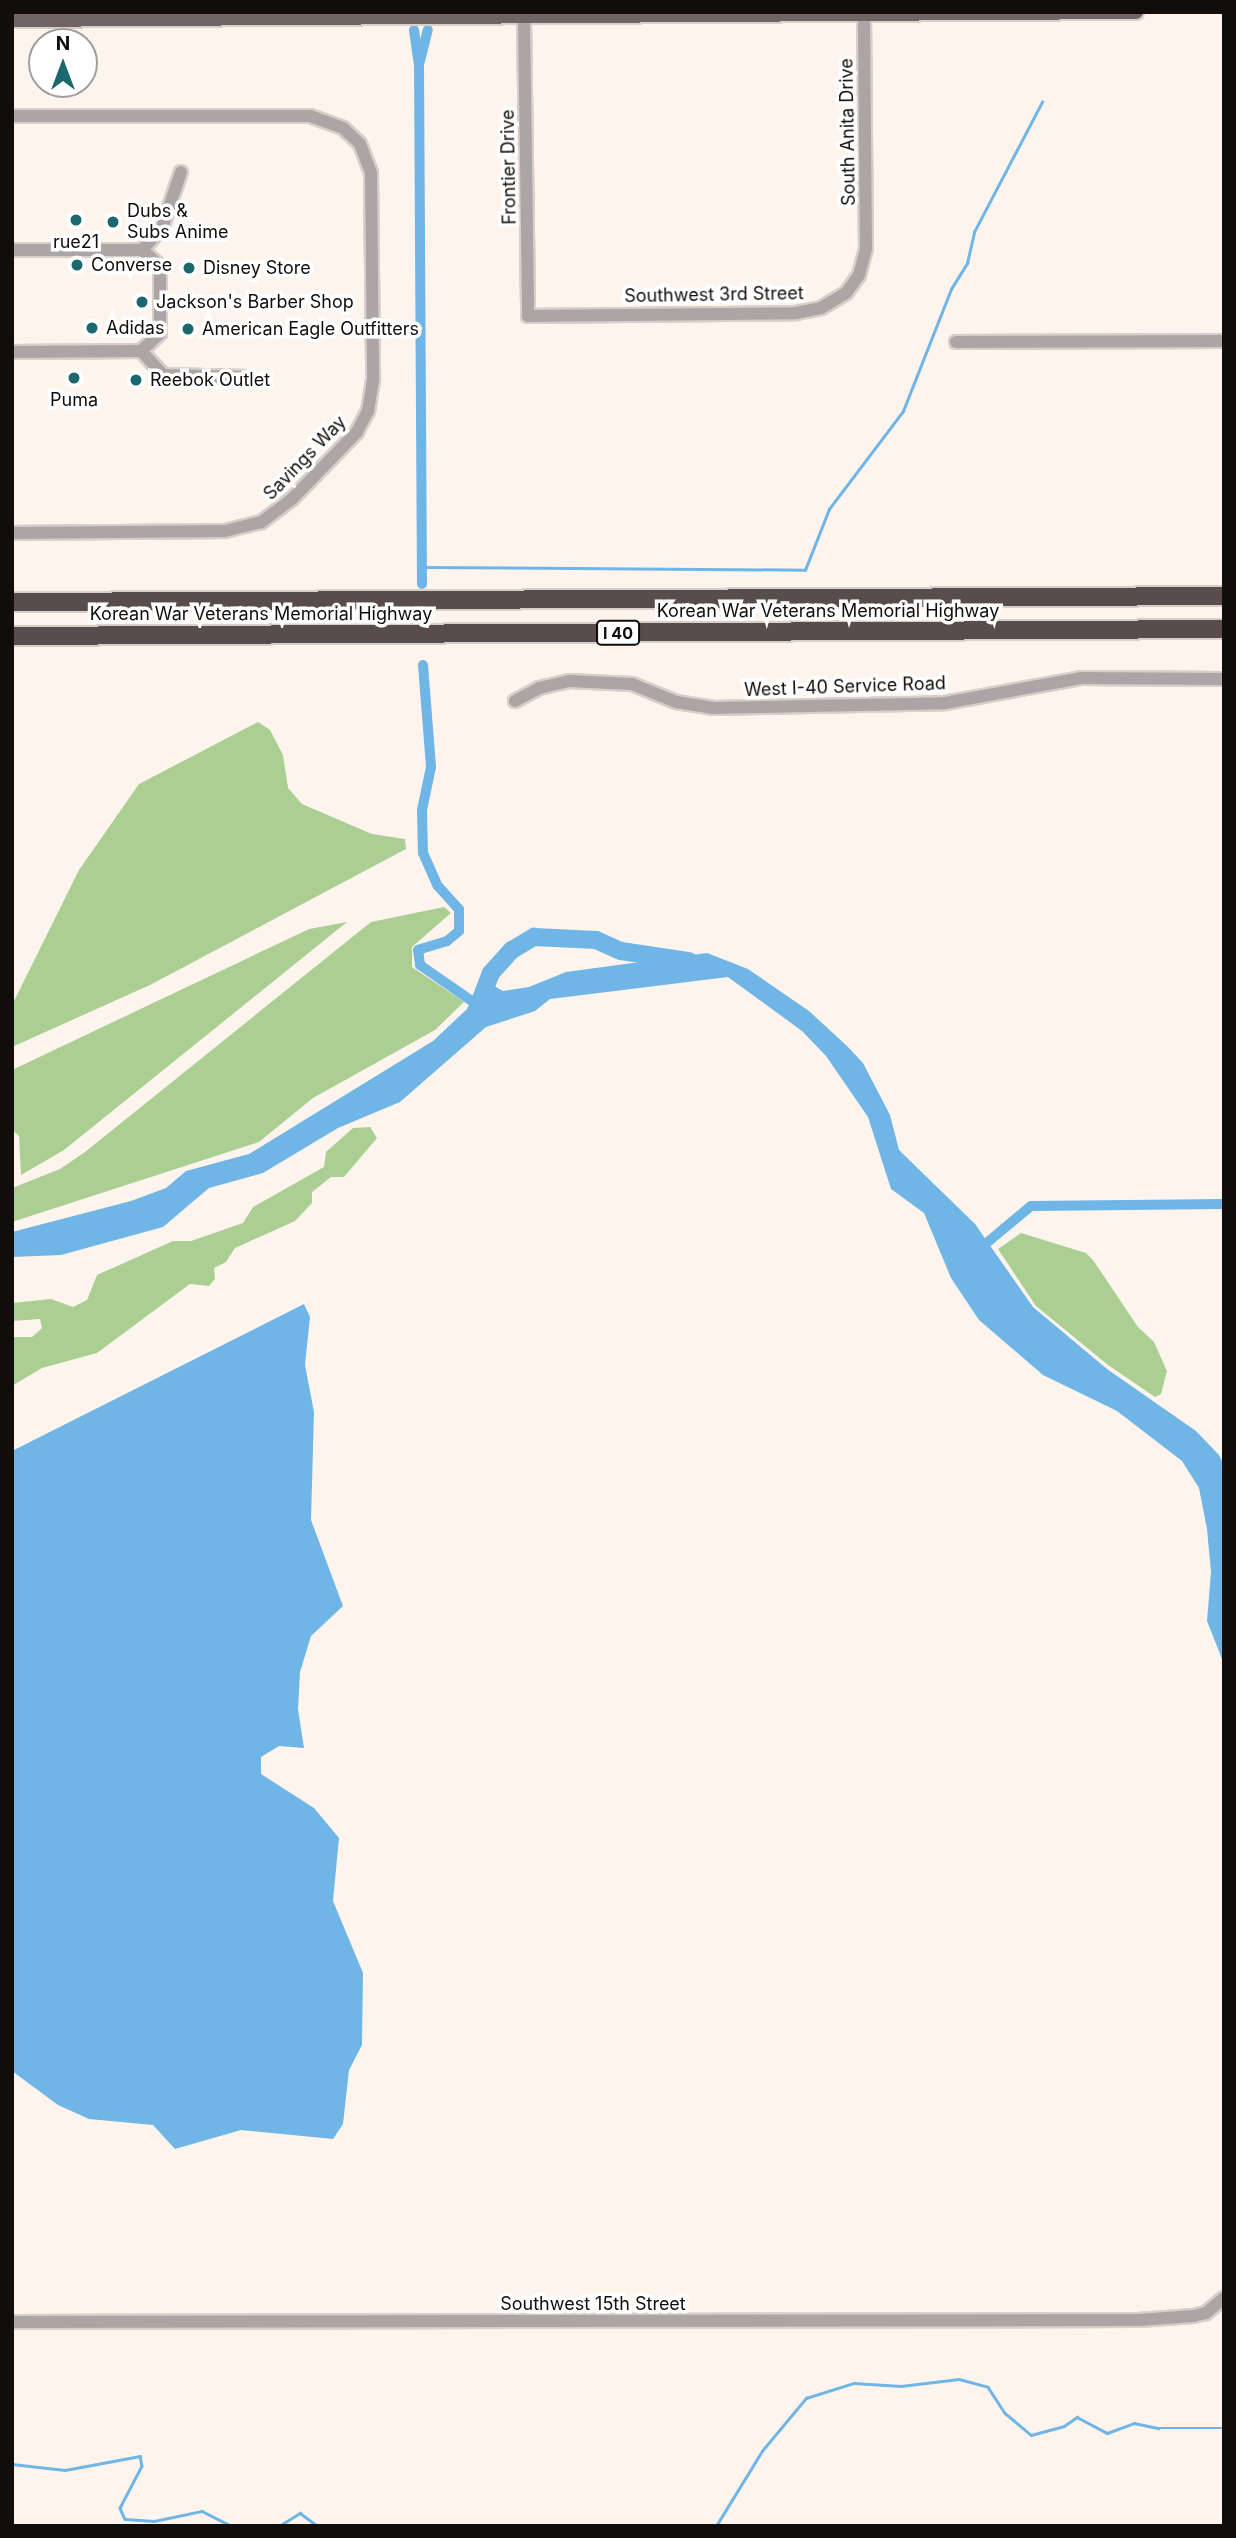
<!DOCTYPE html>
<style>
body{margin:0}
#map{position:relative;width:1236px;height:2538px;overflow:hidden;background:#fef4ee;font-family:Inter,sans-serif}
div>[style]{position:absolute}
.green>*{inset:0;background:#abcf93}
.water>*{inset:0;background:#6fb5e6}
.stream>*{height:2.5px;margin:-1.25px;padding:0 1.25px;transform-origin:1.25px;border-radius:1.25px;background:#6fb5e6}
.canal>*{height:10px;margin:-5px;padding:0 5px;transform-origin:5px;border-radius:5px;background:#6fb5e6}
.river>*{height:18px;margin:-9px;padding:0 9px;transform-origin:9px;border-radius:9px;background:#6fb5e6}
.roads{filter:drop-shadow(2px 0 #d8cfca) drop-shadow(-2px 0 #d8cfca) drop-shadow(0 2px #d8cfca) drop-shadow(0 -2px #d8cfca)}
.minor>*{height:12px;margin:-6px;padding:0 6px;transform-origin:6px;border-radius:6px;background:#aca5a6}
.major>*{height:14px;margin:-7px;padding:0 7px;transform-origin:7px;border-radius:7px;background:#6f6364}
.highway>*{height:18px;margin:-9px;padding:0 9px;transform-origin:9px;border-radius:9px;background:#594c4d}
.dots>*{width:19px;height:19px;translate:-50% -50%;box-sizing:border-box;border:4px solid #fff;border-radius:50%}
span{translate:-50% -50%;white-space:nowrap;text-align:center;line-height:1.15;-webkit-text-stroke:7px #fff;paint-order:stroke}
.shield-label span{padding:2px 5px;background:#fff;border:2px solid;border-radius:5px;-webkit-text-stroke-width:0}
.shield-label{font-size:16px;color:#110d0a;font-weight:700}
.street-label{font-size:18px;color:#110d0a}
.poi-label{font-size:18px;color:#110d0a}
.left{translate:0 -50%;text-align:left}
.frame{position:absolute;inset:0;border:14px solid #110d0a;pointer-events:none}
.north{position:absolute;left:28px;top:28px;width:70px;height:70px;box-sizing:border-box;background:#fff;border:2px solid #a09e9d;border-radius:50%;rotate:0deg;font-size:19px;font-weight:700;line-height:28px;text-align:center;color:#110d0a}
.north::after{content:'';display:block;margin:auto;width:24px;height:32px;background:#1b686e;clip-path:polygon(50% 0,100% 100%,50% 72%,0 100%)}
</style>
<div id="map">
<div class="green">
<i style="clip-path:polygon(258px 722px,270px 730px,283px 755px,288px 788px,302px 804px,372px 834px,405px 839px,406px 849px,150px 985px,12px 1047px,12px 1005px,79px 870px,139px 784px)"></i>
<i style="clip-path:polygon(444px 907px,451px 913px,412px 947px,412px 967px,464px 1002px,435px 1030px,313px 1098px,259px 1142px,12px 1222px,12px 1188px,60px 1169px,85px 1152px,371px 922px)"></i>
<i style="clip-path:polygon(347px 922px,64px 1150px,21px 1175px,19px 1136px,12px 1130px,12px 1070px,309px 929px)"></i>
<i style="clip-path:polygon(370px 1127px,377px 1138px,344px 1177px,331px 1177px,312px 1192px,312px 1203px,295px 1221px,235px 1248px,226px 1262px,214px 1268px,215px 1279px,209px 1286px,190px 1284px,97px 1353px,42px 1368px,12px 1386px,12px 1337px,32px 1337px,42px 1328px,40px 1319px,12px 1321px,12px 1303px,51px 1299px,73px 1307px,87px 1300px,97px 1275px,173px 1241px,191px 1241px,243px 1223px,253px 1207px,324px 1167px,326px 1152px,353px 1128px)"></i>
<i style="clip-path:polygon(1021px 1233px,1086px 1253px,1093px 1260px,1138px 1327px,1154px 1342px,1167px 1371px,1161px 1394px,1155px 1397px,1108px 1365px,1036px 1306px,998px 1249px)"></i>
</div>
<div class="water">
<i style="clip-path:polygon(707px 953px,748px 969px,809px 1011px,847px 1046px,863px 1063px,890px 1115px,899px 1150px,975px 1224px,1033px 1307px,1107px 1369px,1196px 1431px,1219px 1455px,1224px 1465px,1224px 1664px,1207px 1621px,1211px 1572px,1207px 1529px,1199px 1488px,1182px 1461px,1117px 1411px,1043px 1375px,979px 1320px,951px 1278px,924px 1213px,891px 1189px,868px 1117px,826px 1056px,802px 1031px,728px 977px,550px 999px,535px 1011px,486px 1027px,400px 1102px,338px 1128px,263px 1173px,209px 1188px,163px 1227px,61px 1255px,12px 1257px,12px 1232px,131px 1201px,166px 1188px,186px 1171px,249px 1154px,433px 1041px,467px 1009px,482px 979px,503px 991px,529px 987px,566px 972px)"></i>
<i style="clip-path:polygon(304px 1304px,310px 1317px,305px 1365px,314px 1412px,311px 1520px,343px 1606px,311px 1636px,300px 1672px,298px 1709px,304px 1748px,279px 1746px,261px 1757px,261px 1774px,314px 1808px,339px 1838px,333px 1901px,363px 1973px,362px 2045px,349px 2070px,343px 2124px,333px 2139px,241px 2130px,175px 2149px,153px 2125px,89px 2119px,58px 2105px,12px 2071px,12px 1451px)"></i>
</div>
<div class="stream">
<i style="left:422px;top:567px;width:383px;rotate:0.4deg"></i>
<i style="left:805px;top:570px;width:66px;rotate:-68.5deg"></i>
<i style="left:829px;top:509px;width:123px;rotate:-52.9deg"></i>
<i style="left:903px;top:411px;width:131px;rotate:-68.5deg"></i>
<i style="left:951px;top:289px;width:31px;rotate:-58deg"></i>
<i style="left:967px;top:263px;width:32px;rotate:-77deg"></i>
<i style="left:974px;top:232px;width:147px;rotate:-62.4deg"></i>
<i style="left:12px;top:2464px;width:53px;rotate:6.5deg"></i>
<i style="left:65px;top:2470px;width:76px;rotate:-10.6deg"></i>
<i style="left:140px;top:2456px;width:10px;rotate:79deg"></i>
<i style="left:142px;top:2466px;width:47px;rotate:117.6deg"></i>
<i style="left:120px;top:2508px;width:12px;rotate:66deg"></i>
<i style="left:125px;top:2519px;width:29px;rotate:4deg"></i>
<i style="left:154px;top:2521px;width:49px;rotate:-11.8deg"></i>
<i style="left:202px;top:2511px;width:34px;rotate:27deg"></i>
<i style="left:279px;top:2526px;width:25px;rotate:-32deg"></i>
<i style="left:300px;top:2513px;width:22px;rotate:36deg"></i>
<i style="left:716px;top:2526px;width:88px;rotate:-58.5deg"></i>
<i style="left:762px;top:2451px;width:69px;rotate:-50.3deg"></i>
<i style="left:806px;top:2398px;width:50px;rotate:-17.4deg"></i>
<i style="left:854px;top:2383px;width:47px;rotate:3.7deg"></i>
<i style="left:901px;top:2386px;width:58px;rotate:-6.9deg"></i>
<i style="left:959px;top:2379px;width:30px;rotate:15deg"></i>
<i style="left:988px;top:2387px;width:31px;rotate:57deg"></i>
<i style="left:1005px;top:2413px;width:34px;rotate:40deg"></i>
<i style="left:1031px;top:2435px;width:34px;rotate:-15deg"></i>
<i style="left:1064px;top:2426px;width:16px;rotate:-35deg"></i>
<i style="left:1077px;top:2417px;width:34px;rotate:28deg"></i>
<i style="left:1107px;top:2433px;width:29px;rotate:-20deg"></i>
<i style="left:1134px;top:2423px;width:25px;rotate:12deg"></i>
<i style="left:1158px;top:2428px;width:66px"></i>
</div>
<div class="canal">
<i style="left:414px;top:30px;width:36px;rotate:82deg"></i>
<i style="left:419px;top:66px;width:518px;rotate:89.67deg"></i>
<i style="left:420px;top:61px;width:32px;rotate:-76deg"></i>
<i style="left:423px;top:665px;width:102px;rotate:85.5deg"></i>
<i style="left:431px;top:767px;width:44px;rotate:101.8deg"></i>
<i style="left:422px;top:810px;width:43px;rotate:88.7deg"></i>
<i style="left:423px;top:853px;width:36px;rotate:66deg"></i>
<i style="left:438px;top:886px;width:31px;rotate:48deg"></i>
<i style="left:459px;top:909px;width:22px;rotate:90deg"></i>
<i style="left:459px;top:931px;width:16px;rotate:140deg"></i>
<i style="left:447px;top:941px;width:30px;rotate:163deg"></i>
<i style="left:418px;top:950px;width:15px;rotate:82deg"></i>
<i style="left:420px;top:965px;width:72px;rotate:34.8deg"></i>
<i style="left:977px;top:1251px;width:70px;rotate:-39.8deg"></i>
<i style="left:1031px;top:1206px;width:193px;rotate:-0.6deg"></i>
</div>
<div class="river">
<i style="left:479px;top:1004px;width:33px;rotate:-69deg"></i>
<i style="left:491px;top:973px;width:31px;rotate:-48deg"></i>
<i style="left:512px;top:950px;width:26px;rotate:-31deg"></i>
<i style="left:534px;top:937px;width:62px;rotate:2.8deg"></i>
<i style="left:596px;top:940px;width:27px;rotate:24deg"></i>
<i style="left:621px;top:951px;width:69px;rotate:8.4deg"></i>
</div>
<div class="roads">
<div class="minor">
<i style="left:524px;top:18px;width:298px;rotate:89.2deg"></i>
<i style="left:528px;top:316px;width:268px;rotate:-0.6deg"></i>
<i style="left:796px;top:313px;width:25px;rotate:-11deg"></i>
<i style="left:821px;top:308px;width:29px;rotate:-31deg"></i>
<i style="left:846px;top:293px;width:22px;rotate:-54deg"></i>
<i style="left:859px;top:275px;width:28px;rotate:-75deg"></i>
<i style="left:866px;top:248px;width:233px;rotate:-90.5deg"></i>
<i style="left:12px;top:116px;width:298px"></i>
<i style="left:310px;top:116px;width:35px;rotate:20deg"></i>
<i style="left:343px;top:128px;width:23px;rotate:43deg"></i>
<i style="left:360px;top:144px;width:31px;rotate:69deg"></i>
<i style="left:371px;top:173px;width:207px;rotate:89.4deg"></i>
<i style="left:373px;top:380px;width:31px;rotate:99deg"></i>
<i style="left:368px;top:411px;width:24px;rotate:118deg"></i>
<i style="left:357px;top:432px;width:93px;rotate:134.1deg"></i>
<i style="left:292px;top:499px;width:39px;rotate:143deg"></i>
<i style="left:261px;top:522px;width:37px;rotate:166deg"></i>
<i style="left:225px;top:531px;width:213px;rotate:179.5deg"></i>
<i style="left:12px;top:250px;width:130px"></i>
<i style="left:956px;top:342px;width:268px;rotate:-0.2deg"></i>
<i style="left:141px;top:351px;width:26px;rotate:-43deg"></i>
<i style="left:160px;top:333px;width:67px;rotate:-90deg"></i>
<i style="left:160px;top:266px;width:24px;rotate:-138deg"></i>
<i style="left:142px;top:250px;width:30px;rotate:-48deg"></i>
<i style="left:162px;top:228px;width:59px;rotate:-71.3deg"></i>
<i style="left:12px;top:352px;width:129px;rotate:-0.4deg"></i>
<i style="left:141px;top:351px;width:33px;rotate:47deg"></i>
<i style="left:163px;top:375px;width:85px;rotate:1.3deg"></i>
<i style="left:515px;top:701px;width:27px;rotate:-28deg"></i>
<i style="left:539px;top:688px;width:31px;rotate:-13deg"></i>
<i style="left:569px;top:681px;width:63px;rotate:2.7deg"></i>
<i style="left:632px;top:684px;width:48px;rotate:22.2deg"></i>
<i style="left:676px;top:702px;width:37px;rotate:9deg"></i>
<i style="left:713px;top:708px;width:232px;rotate:-1.2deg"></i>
<i style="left:945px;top:703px;width:138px;rotate:-10.4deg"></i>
<i style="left:1081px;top:678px;width:143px;rotate:0.4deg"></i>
<i style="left:12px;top:2322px;width:1127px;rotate:-0.1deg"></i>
<i style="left:1139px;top:2320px;width:54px;rotate:-4.2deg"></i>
<i style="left:1193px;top:2316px;width:13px;rotate:-13deg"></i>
<i style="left:1206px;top:2313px;width:23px;rotate:-40deg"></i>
</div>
<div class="major">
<i style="left:12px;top:20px;width:1124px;rotate:-0.41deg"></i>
</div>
<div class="highway">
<i style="left:12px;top:602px;width:1212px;rotate:-0.28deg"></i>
<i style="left:12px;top:636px;width:1212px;rotate:-0.33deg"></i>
</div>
</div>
<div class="dots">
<i style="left:76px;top:220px;background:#1b686e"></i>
<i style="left:113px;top:222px;background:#1b686e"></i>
<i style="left:77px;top:265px;background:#1b686e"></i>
<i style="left:189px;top:268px;background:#1b686e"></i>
<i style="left:142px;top:302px;background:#1b686e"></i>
<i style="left:92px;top:328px;background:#1b686e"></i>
<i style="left:188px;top:329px;background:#1b686e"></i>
<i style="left:74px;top:378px;background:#1b686e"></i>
<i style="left:136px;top:380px;background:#1b686e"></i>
</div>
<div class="shield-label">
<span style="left:618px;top:633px">I 40</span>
</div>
<div class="street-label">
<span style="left:848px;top:132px;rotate:-91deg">South Anita Drive</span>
<span style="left:509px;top:167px;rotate:-91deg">Frontier Drive</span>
<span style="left:714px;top:295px;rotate:-1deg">Southwest 3rd Street</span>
<span style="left:305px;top:458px;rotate:-46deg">Savings Way</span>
<span style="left:828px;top:611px">Korean War Veterans Memorial Highway</span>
<span style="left:261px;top:614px">Korean War Veterans Memorial Highway</span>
<span style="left:845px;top:687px;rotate:-2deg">West I-40 Service Road</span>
<span style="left:593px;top:2304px">Southwest 15th Street</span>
</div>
<div class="poi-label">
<span class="left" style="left:127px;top:222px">Dubs &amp;<br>Subs Anime</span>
<span style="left:76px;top:242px">rue21</span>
<span class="left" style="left:91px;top:265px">Converse</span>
<span class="left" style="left:203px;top:268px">Disney Store</span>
<span class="left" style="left:156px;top:302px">Jackson's Barber Shop</span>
<span class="left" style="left:106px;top:328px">Adidas</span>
<span class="left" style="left:202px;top:329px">American Eagle Outfitters</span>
<span class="left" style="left:150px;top:380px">Reebok Outlet</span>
<span style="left:74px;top:400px">Puma</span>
</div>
<div class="frame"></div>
<div class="north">N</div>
</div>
